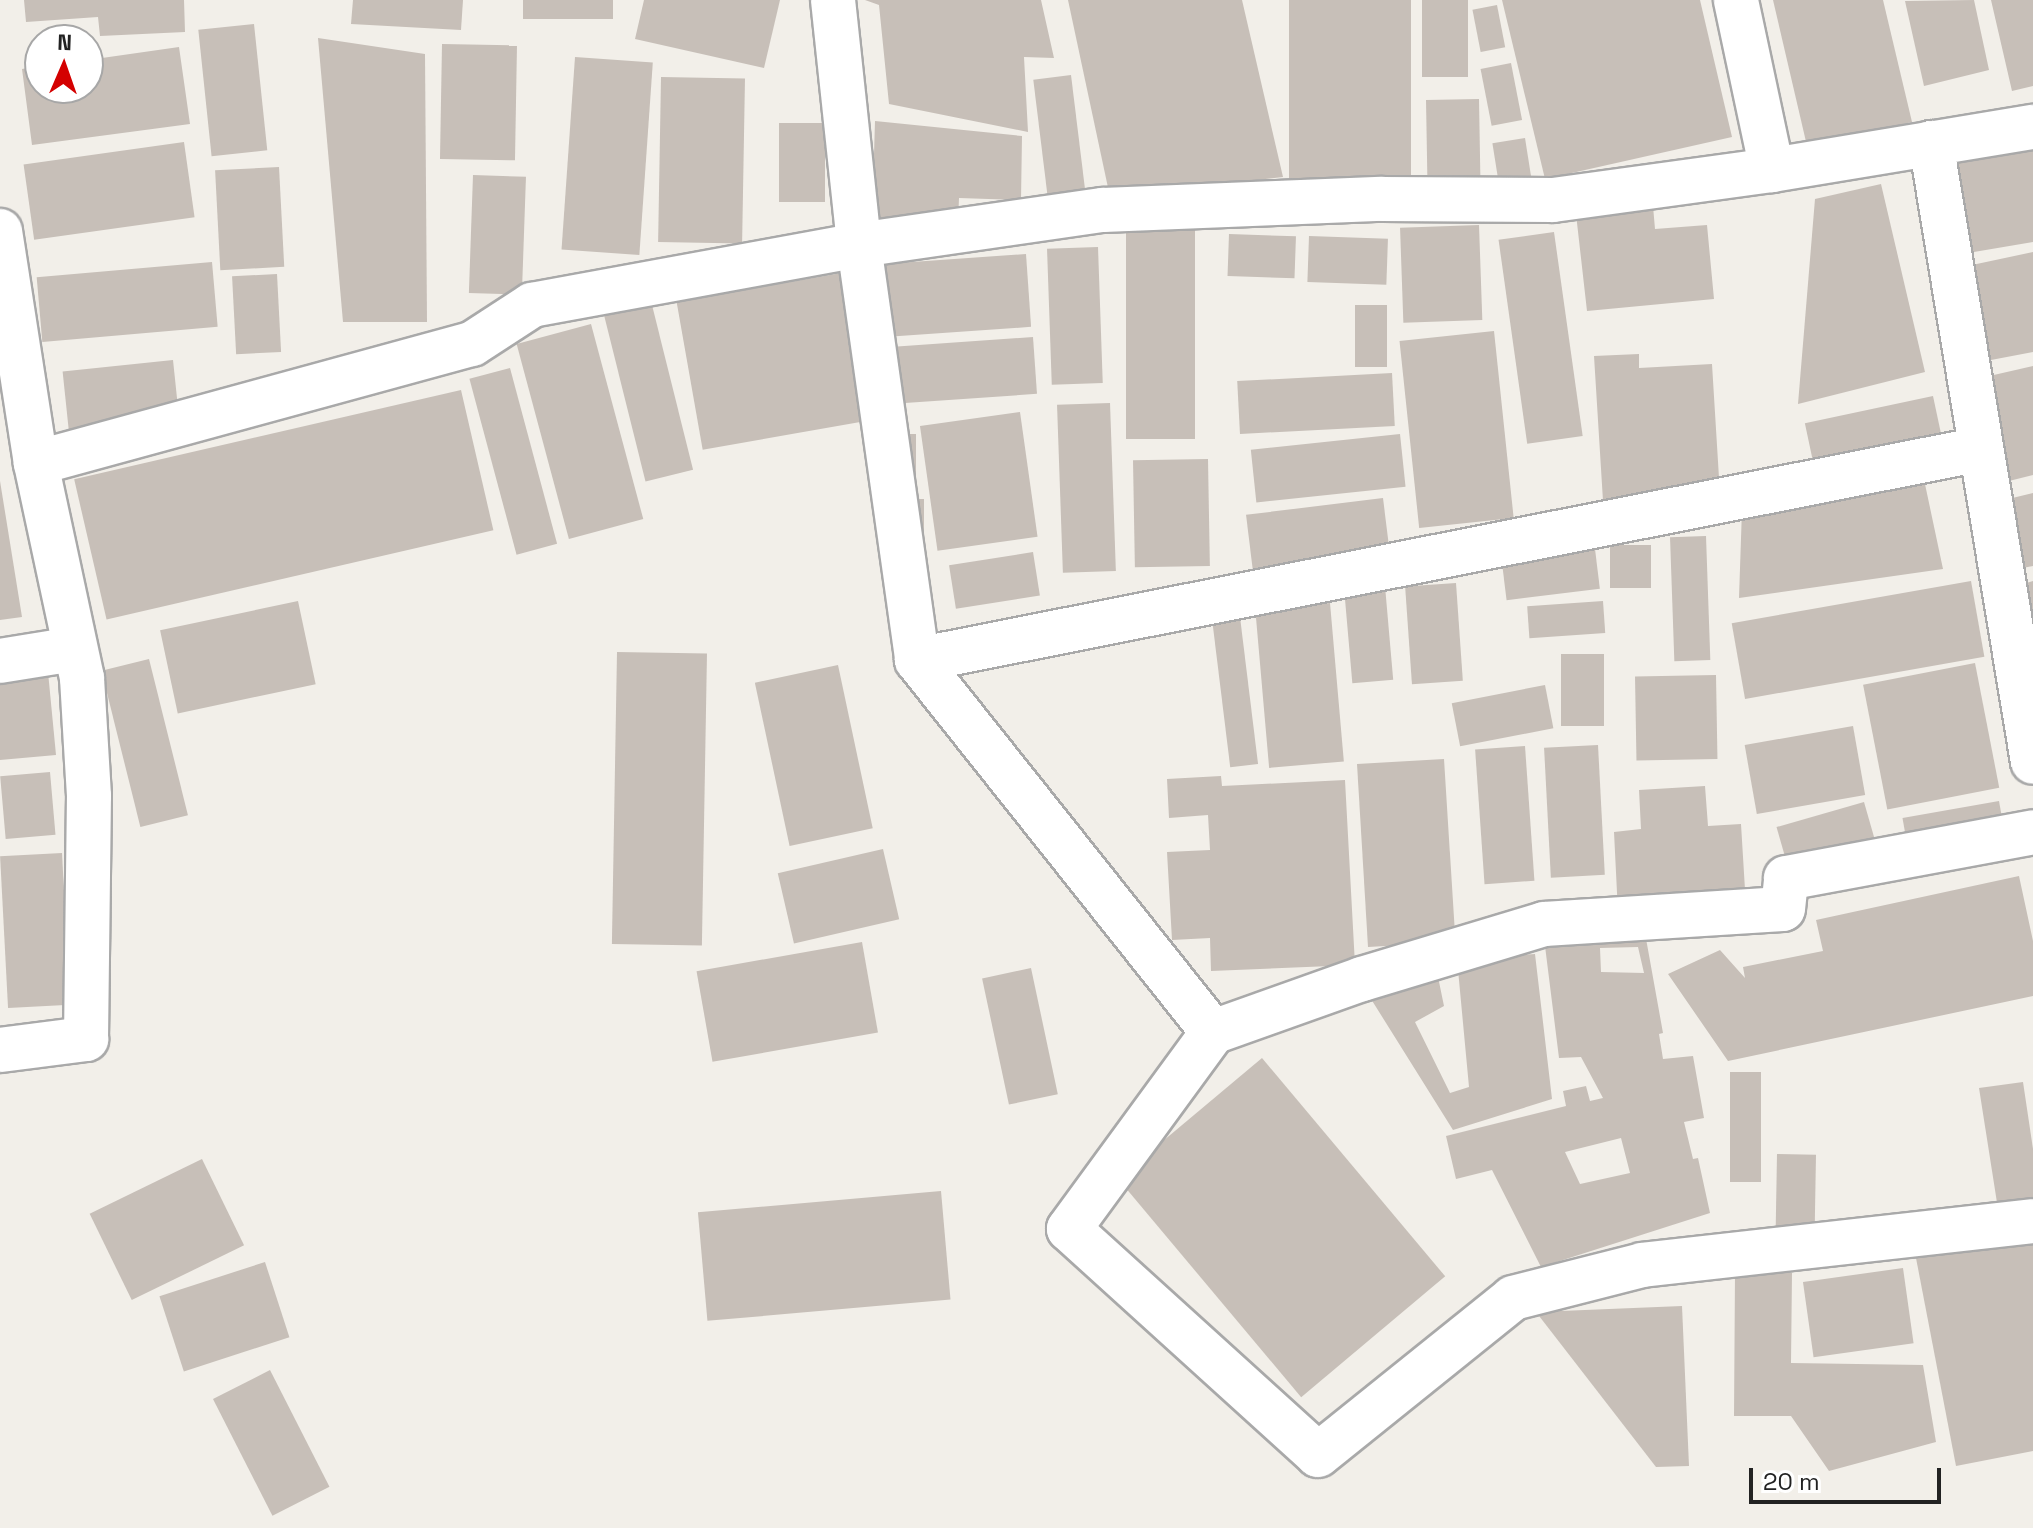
<!DOCTYPE html>
<style>
body{margin:0}
#map{position:relative;width:2033px;height:1528px;overflow:hidden;background:#f2efe9;font-family:"Space Grotesk",sans-serif}
div>[style]{position:absolute}
.building>*{inset:0;background:#c7bfb8;transform-origin:0 0}
.roads{filter:drop-shadow(2px 0 #a9a9a9) drop-shadow(-2px 0 #a9a9a9) drop-shadow(0 2px #a9a9a9) drop-shadow(0 -2px #a9a9a9)}
.street>*{height:44px;margin:-22px;padding:0 22px;transform-origin:22px;border-radius:22px;background:#fff}
span{translate:-50% -50%;white-space:nowrap;text-align:center;line-height:1.15;-webkit-text-stroke:7px #fff;paint-order:stroke}
.north{position:absolute;left:24px;top:24px;width:80px;height:80px;box-sizing:border-box;background:#fff;border:2px solid #a7a7a7;border-radius:50%;rotate:2deg;font-size:22px;font-weight:700;line-height:32px;text-align:center;color:#222}
.north::after{content:'';display:block;margin:auto;width:28px;height:36px;background:#d40000;clip-path:polygon(50% 0,100% 100%,50% 72%,0 100%)}
.scale{position:absolute;left:1749px;top:1468px;width:192px;height:36px;box-sizing:border-box;border:4px solid #222;border-top:0;padding-left:10px;font-size:24px;line-height:28px;white-space:nowrap;color:#222;-webkit-text-stroke:6px #fff;paint-order:stroke}
</style>
<div id="map">
<div class="building">
<i style="clip-path:polygon(24px 0,184px 0,185px 32px,100px 36px,98px 17px,26px 22px)"></i>
<i style="clip-path:polygon(353px 0,463px 0,461px 30px,351px 24px)"></i>
<i style="left:523px;top:0;width:90px;height:19px"></i>
<i style="clip-path:polygon(644px 0,780px 0,764px 68px,635px 39px)"></i>
<i style="clip-path:polygon(865px 0,1041px 0,1054px 58px,1024px 57px,1028px 132px,889px 104px,879px 5px)"></i>
<i style="clip-path:polygon(1068px 0,1242px 0,1283px 177px,1110px 197px)"></i>
<i style="left:1289px;top:0;width:122px;height:186px"></i>
<i style="left:1422px;top:0;width:46px;height:77px"></i>
<i style="clip-path:polygon(1502px 0,1700px 0,1732px 137px,1545px 179px)"></i>
<i style="clip-path:polygon(1773px 0,1883px 0,1912px 122px,1807px 146px)"></i>
<i style="clip-path:polygon(1974px 0,1989px 70px,1924px 86px,1905px 1px)"></i>
<i style="clip-path:polygon(1991px 0,2033px 0,2033px 86px,2012px 91px)"></i>
<i style="left:1497px;top:5px;width:43px;height:25px;rotate:79deg"></i>
<i style="left:254px;top:24px;width:127px;height:56px;rotate:84deg"></i>
<i style="clip-path:polygon(318px 38px,425px 54px,427px 322px,343px 322px)"></i>
<i style="left:442px;top:44px;width:75px;height:115px;rotate:1deg"></i>
<i style="clip-path:polygon(179px 47px,190px 124px,32px 145px,22px 69px,40px 66px,40px 88px,88px 88px,88px 60px)"></i>
<i style="left:575px;top:57px;width:78px;height:193px;rotate:4deg"></i>
<i style="left:1511px;top:63px;width:58px;height:31px;rotate:79deg"></i>
<i style="left:1071px;top:75px;width:125px;height:38px;rotate:83deg"></i>
<i style="left:661px;top:77px;width:84px;height:165px;rotate:1deg"></i>
<i style="left:1479px;top:99px;width:90px;height:53px;rotate:89deg"></i>
<i style="clip-path:polygon(875px 121px,1022px 136px,1021px 200px,959px 198px,958px 223px,872px 221px)"></i>
<i style="left:825px;top:123px;width:79px;height:46px;rotate:90deg"></i>
<i style="left:1525px;top:138px;width:46px;height:33px;rotate:81deg"></i>
<i style="left:184px;top:142px;width:76px;height:162px;rotate:82deg"></i>
<i style="clip-path:polygon(2033px 150px,2033px 242px,1968px 253px,1953px 164px)"></i>
<i style="left:279px;top:167px;width:100px;height:64px;rotate:87deg"></i>
<i style="left:473px;top:175px;width:53px;height:118px;rotate:2deg"></i>
<i style="clip-path:polygon(1881px 184px,1925px 372px,1798px 404px,1815px 199px)"></i>
<i style="clip-path:polygon(1653px 206px,1655px 229px,1707px 225px,1714px 299px,1587px 311px,1576px 214px)"></i>
<i style="left:1479px;top:225px;width:95px;height:79px;rotate:88deg"></i>
<i style="left:1126px;top:228px;width:69px;height:211px"></i>
<i style="left:1554px;top:232px;width:206px;height:56px;rotate:82deg"></i>
<i style="left:1229px;top:234px;width:67px;height:42px;rotate:2deg"></i>
<i style="left:1309px;top:236px;width:79px;height:46px;rotate:2deg"></i>
<i style="left:1098px;top:247px;width:136px;height:51px;rotate:88deg"></i>
<i style="clip-path:polygon(2033px 252px,2033px 352px,1991px 360px,1972px 265px)"></i>
<i style="left:1026px;top:254px;width:73px;height:143px;rotate:86deg"></i>
<i style="left:212px;top:262px;width:65px;height:176px;rotate:85deg"></i>
<i style="left:847px;top:272px;width:150px;height:173px;rotate:80deg"></i>
<i style="left:277px;top:274px;width:78px;height:45px;rotate:87deg"></i>
<i style="left:650px;top:297px;width:178px;height:49px;rotate:76deg"></i>
<i style="left:1355px;top:305px;width:32px;height:62px"></i>
<i style="left:591px;top:324px;width:202px;height:77px;rotate:75deg"></i>
<i style="left:1494px;top:331px;width:188px;height:95px;rotate:84deg"></i>
<i style="left:1033px;top:337px;width:57px;height:136px;rotate:86deg"></i>
<i style="clip-path:polygon(1639px 354px,1639px 368px,1712px 364px,1720px 494px,1603px 501px,1594px 356px)"></i>
<i style="left:173px;top:360px;width:58px;height:111px;rotate:84deg"></i>
<i style="clip-path:polygon(2033px 366px,2033px 475px,2009px 481px,1985px 377px)"></i>
<i style="left:510px;top:368px;width:182px;height:42px;rotate:75deg"></i>
<i style="left:1392px;top:373px;width:53px;height:155px;rotate:87deg"></i>
<i style="left:461px;top:390px;width:144px;height:397px;rotate:77deg"></i>
<i style="left:1933px;top:396px;width:44px;height:131px;rotate:78deg"></i>
<i style="left:1110px;top:403px;width:168px;height:53px;rotate:88deg"></i>
<i style="left:1020px;top:412px;width:126px;height:101px;rotate:82deg"></i>
<i style="left:895px;top:434px;width:21px;height:53px"></i>
<i style="left:1400px;top:434px;width:53px;height:150px;rotate:84deg"></i>
<i style="left:1208px;top:459px;width:107px;height:75px;rotate:89deg"></i>
<i style="clip-path:polygon(1922px 470px,1943px 569px,1739px 598px,1742px 509px)"></i>
<i style="clip-path:polygon(0 481px,22px 617px,0 620px)"></i>
<i style="clip-path:polygon(2033px 493px,2033px 566px,2017px 569px,2000px 501px)"></i>
<i style="left:1383px;top:498px;width:55px;height:138px;rotate:83deg"></i>
<i style="left:908px;top:499px;width:16px;height:51px"></i>
<i style="left:1706px;top:536px;width:124px;height:36px;rotate:88deg"></i>
<i style="left:1610px;top:545px;width:41px;height:43px"></i>
<i style="left:1595px;top:549px;width:40px;height:94px;rotate:83deg"></i>
<i style="left:1033px;top:552px;width:44px;height:85px;rotate:81deg"></i>
<i style="left:1971px;top:581px;width:77px;height:243px;rotate:80deg"></i>
<i style="clip-path:polygon(2033px 581px,2033px 622px,2032px 622px,2023px 584px)"></i>
<i style="left:1456px;top:583px;width:98px;height:51px;rotate:86deg"></i>
<i style="left:1385px;top:586px;width:94px;height:41px;rotate:85deg"></i>
<i style="left:298px;top:601px;width:85px;height:141px;rotate:78deg"></i>
<i style="left:1603px;top:601px;width:32px;height:76px;rotate:86deg"></i>
<i style="left:1330px;top:603px;width:159px;height:75px;rotate:85deg"></i>
<i style="left:1240px;top:617px;width:148px;height:28px;rotate:83deg"></i>
<i style="left:617px;top:652px;width:90px;height:292px;rotate:1deg"></i>
<i style="left:1604px;top:654px;width:72px;height:43px;rotate:90deg"></i>
<i style="left:149px;top:659px;width:161px;height:49px;rotate:76deg"></i>
<i style="left:1975px;top:663px;width:127px;height:114px;rotate:79deg"></i>
<i style="left:838px;top:665px;width:167px;height:85px;rotate:78deg"></i>
<i style="clip-path:polygon(48px 672px,56px 755px,0 760px,0 677px)"></i>
<i style="left:1716px;top:675px;width:84px;height:81px;rotate:89deg"></i>
<i style="left:1545px;top:685px;width:44px;height:95px;rotate:79deg"></i>
<i style="left:1853px;top:726px;width:70px;height:110px;rotate:80deg"></i>
<i style="left:1598px;top:745px;width:130px;height:54px;rotate:87deg"></i>
<i style="left:1525px;top:746px;width:135px;height:50px;rotate:86deg"></i>
<i style="clip-path:polygon(1444px 759px,1455px 934px,1438px 943px,1368px 947px,1357px 764px)"></i>
<i style="left:50px;top:772px;width:63px;height:50px;rotate:85deg"></i>
<i style="clip-path:polygon(1221px 776px,1222px 786px,1345px 780px,1355px 965px,1211px 971px,1210px 938px,1172px 940px,1167px 852px,1210px 850px,1208px 815px,1169px 818px,1167px 779px)"></i>
<i style="clip-path:polygon(1705px 786px,1708px 826px,1741px 824px,1746px 906px,1618px 913px,1614px 832px,1641px 829px,1639px 790px)"></i>
<i style="left:1999px;top:801px;width:27px;height:98px;rotate:80deg"></i>
<i style="left:1864px;top:802px;width:45px;height:91px;rotate:74deg"></i>
<i style="left:883px;top:849px;width:72px;height:108px;rotate:77deg"></i>
<i style="left:62px;top:853px;width:152px;height:62px;rotate:87deg"></i>
<i style="clip-path:polygon(2019px 876px,2033px 941px,2033px 996px,1728px 1061px,1668px 974px,1720px 950px,1745px 978px,1743px 967px,1823px 951px,1816px 920px)"></i>
<i style="clip-path:polygon(evenodd,1645px 933px,1663px 1033px,1659px 1034px,1663px 1059px,1693px 1056px,1704px 1118px,1684px 1122px,1693px 1159px,1698px 1158px,1710px 1213px,1541px 1267px,1492px 1170px,1456px 1179px,1446px 1136px,1566px 1106px,1563px 1091px,1586px 1086px,1590px 1101px,1603px 1098px,1581px 1057px,1559px 1058px,1545px 946px,1645px 933px,1638px 947px,1644px 973px,1601px 972px,1600px 948px,1638px 947px,1645px 933px,1621px 1138px,1630px 1173px,1580px 1184px,1565px 1152px,1621px 1138px)"></i>
<i style="left:862px;top:942px;width:92px;height:168px;rotate:80deg"></i>
<i style="clip-path:polygon(1535px 954px,1552px 1099px,1453px 1130px,1366px 991px,1437px 972px,1444px 1006px,1415px 1022px,1450px 1093px,1469px 1087px,1457px 959px)"></i>
<i style="left:1031px;top:968px;width:129px;height:50px;rotate:78deg"></i>
<i style="left:1262px;top:1058px;width:285px;height:188px;rotate:50deg"></i>
<i style="left:1730px;top:1072px;width:31px;height:110px"></i>
<i style="clip-path:polygon(2023px 1082px,2033px 1149px,2033px 1203px,1998px 1209px,1979px 1088px)"></i>
<i style="left:1777px;top:1154px;width:39px;height:79px;rotate:1deg"></i>
<i style="left:202px;top:1159px;width:96px;height:125px;rotate:64deg"></i>
<i style="left:941px;top:1191px;width:109px;height:244px;rotate:85deg"></i>
<i style="clip-path:polygon(2033px 1236px,2033px 1451px,1956px 1466px,1916px 1258px)"></i>
<i style="left:265px;top:1262px;width:79px;height:111px;rotate:72deg"></i>
<i style="left:1903px;top:1268px;width:76px;height:101px;rotate:82deg"></i>
<i style="clip-path:polygon(1735px 1273px,1792px 1273px,1791px 1363px,1923px 1365px,1936px 1442px,1829px 1471px,1791px 1416px,1734px 1416px)"></i>
<i style="clip-path:polygon(1682px 1306px,1689px 1466px,1656px 1467px,1536px 1312px)"></i>
<i style="left:270px;top:1370px;width:131px;height:64px;rotate:63deg"></i>
</div>
<div class="roads">
<div class="street">
<i style="left:833px;top:0;width:246px;rotate:83.9deg"></i>
<i style="left:859px;top:245px;width:419px;rotate:82deg"></i>
<i style="left:917px;top:660px;width:1085px;rotate:-11.22deg"></i>
<i style="left:1931px;top:143px;width:627px;rotate:80.64deg"></i>
<i style="left:1772px;top:170px;width:265px;rotate:-9.4deg"></i>
<i style="left:0;top:231px;width:235px;rotate:81.2deg"></i>
<i style="left:917px;top:660px;width:475px;rotate:51.5deg"></i>
<i style="left:1213px;top:1032px;width:158px;rotate:-19.6deg"></i>
<i style="left:1362px;top:979px;width:190px;rotate:-16.8deg"></i>
<i style="left:1544px;top:924px;width:239px;rotate:-3.6deg"></i>
<i style="left:1783px;top:909px;width:31px;rotate:-84deg"></i>
<i style="left:1786px;top:878px;width:251px;rotate:-10.5deg"></i>
<i style="left:0;top:661px;width:75px;rotate:-9.2deg"></i>
<i style="left:1213px;top:1032px;width:244px;rotate:126.2deg"></i>
<i style="left:1069px;top:1229px;width:336px;rotate:42.2deg"></i>
<i style="left:1318px;top:1455px;width:250px;rotate:-38.8deg"></i>
<i style="left:1513px;top:1298px;width:133px;rotate:-14.3deg"></i>
<i style="left:1642px;top:1265px;width:393px;rotate:-6.4deg"></i>
<i style="left:0;top:1050px;width:87px;rotate:-7.3deg"></i>
<i style="left:86px;top:1039px;width:243px;rotate:-89.3deg"></i>
<i style="left:89px;top:796px;width:118px;rotate:-93.4deg"></i>
<i style="left:82px;top:678px;width:220px;rotate:-102.1deg"></i>
<i style="left:36px;top:463px;width:452px;rotate:-15.3deg"></i>
<i style="left:472px;top:344px;width:72px;rotate:-33deg"></i>
<i style="left:532px;top:305px;width:332px;rotate:-10.4deg"></i>
<i style="left:859px;top:245px;width:246px;rotate:-8.2deg"></i>
<i style="left:1103px;top:210px;width:279px;rotate:-2.3deg"></i>
<i style="left:1382px;top:199px;width:171px;rotate:0.3deg"></i>
<i style="left:1553px;top:200px;width:221px;rotate:-7.8deg"></i>
<i style="left:1772px;top:170px;width:174px;rotate:-102deg"></i>
</div>
</div>
<div class="north">N</div>
<div class="scale">20 m</div>
</div>
